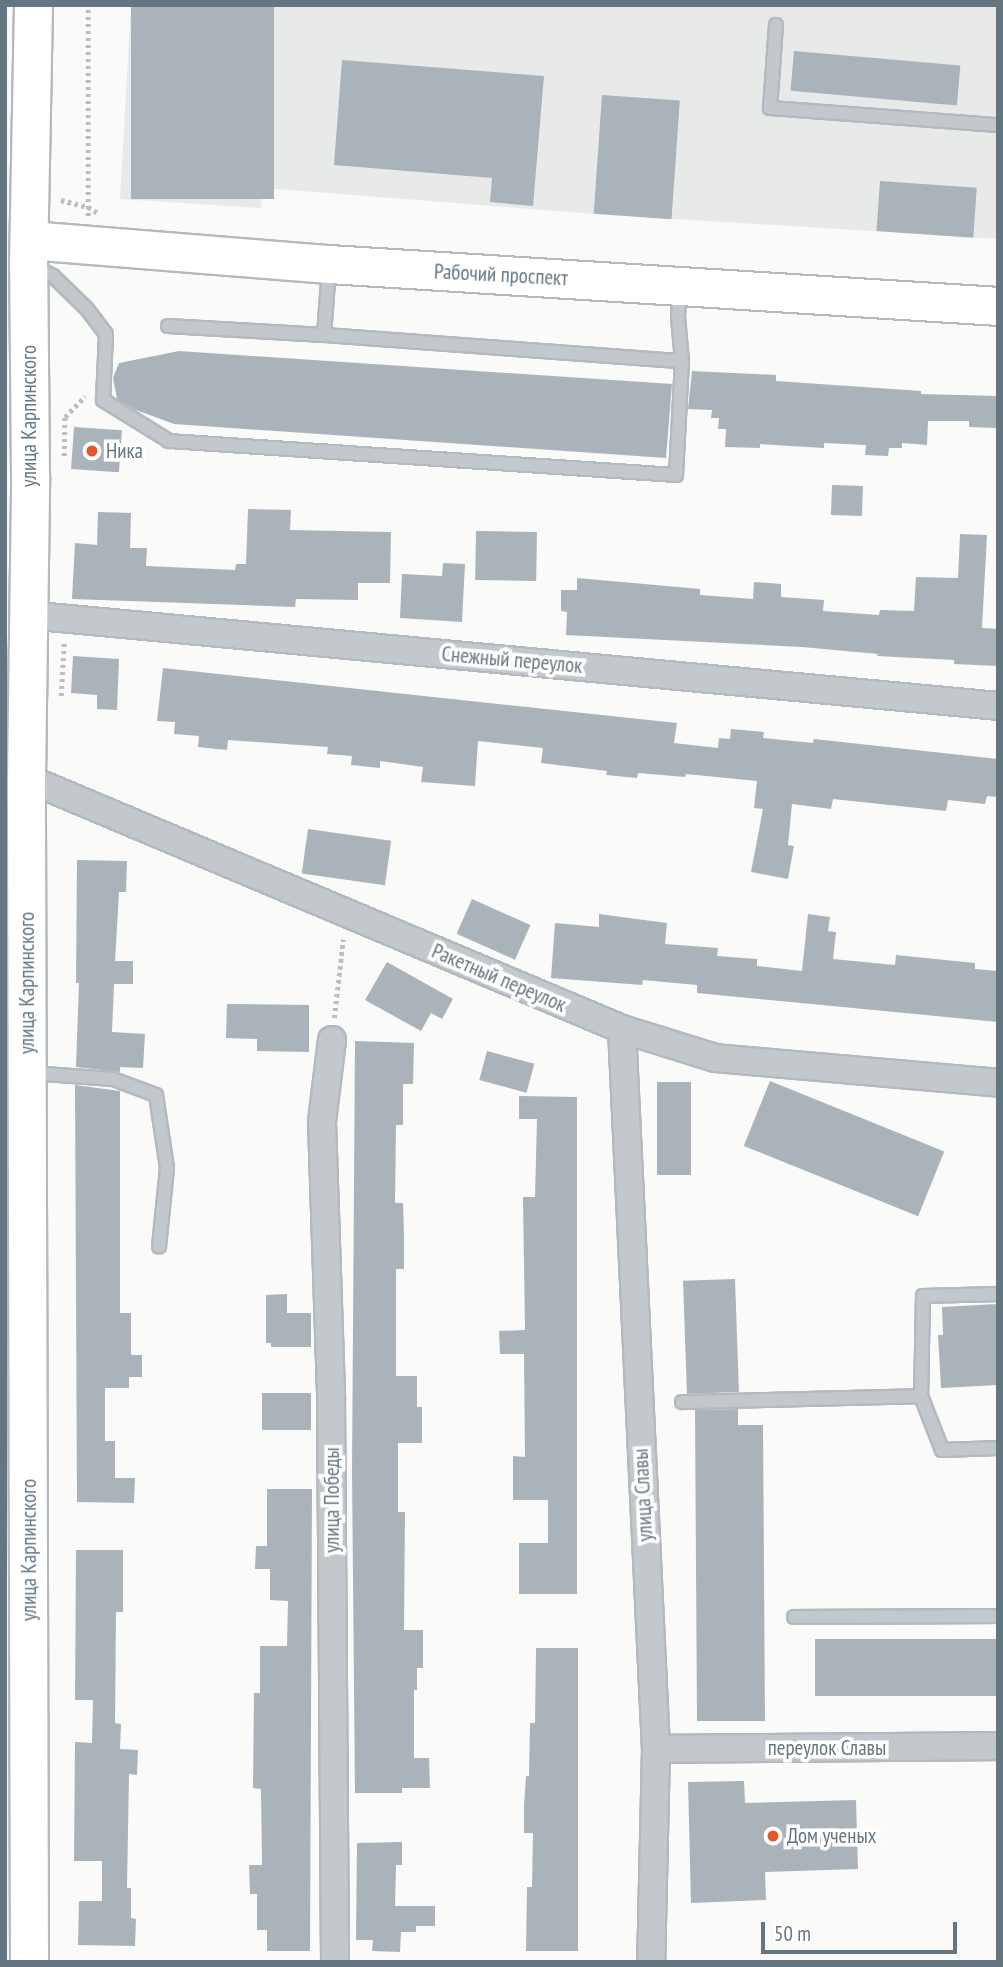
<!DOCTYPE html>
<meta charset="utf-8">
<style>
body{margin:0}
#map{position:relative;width:1003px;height:1967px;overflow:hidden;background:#fafaf8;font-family:"PT Sans Narrow",sans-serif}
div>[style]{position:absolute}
.built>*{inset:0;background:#e8e9e9}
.building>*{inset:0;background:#aab3b9;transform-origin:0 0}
.path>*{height:4.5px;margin-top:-2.25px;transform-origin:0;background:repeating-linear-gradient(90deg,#bbbfc2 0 3.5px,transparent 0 7px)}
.roads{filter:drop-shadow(2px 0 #b3babf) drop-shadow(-2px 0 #b3babf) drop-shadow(0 2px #b3babf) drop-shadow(0 -2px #b3babf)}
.lane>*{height:12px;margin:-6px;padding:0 6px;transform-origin:6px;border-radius:6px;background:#c3c8cc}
.street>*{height:26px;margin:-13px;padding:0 13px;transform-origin:13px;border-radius:13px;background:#c3c8cc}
.secondary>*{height:37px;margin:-18.5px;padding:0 18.5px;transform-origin:18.5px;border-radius:18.5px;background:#fff}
.dots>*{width:19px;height:19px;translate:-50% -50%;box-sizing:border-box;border:4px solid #fff;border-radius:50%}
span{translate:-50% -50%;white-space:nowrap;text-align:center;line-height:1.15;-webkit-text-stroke:7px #fff;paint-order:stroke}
.street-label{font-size:21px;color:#657683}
.poi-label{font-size:21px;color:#657683}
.left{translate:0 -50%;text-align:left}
.frame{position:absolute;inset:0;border:7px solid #657683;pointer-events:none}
.scale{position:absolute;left:761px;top:1922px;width:196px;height:32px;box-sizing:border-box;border:4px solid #657683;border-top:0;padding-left:9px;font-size:21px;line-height:24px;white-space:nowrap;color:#657683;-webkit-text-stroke:5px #fff;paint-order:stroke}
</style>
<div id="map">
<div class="built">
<i style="clip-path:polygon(131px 5px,998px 5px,998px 239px,595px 214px,263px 188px,261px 208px,120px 199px)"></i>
</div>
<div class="building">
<i style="left:131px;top:5px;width:143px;height:194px"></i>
<i style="left:794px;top:51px;width:167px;height:40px;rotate:5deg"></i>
<i style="clip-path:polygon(342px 60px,544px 76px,533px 206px,490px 202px,492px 178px,334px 165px)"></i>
<i style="left:602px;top:95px;width:78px;height:119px;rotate:4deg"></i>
<i style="left:880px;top:181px;width:97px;height:50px;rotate:4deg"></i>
<i style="clip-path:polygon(179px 351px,672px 384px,666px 458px,174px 424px,136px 410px,117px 399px,113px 378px,119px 363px)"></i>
<i style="clip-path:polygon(692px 371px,776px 375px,776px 381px,921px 391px,921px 394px,998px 396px,998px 428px,969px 427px,969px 421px,928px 421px,927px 445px,902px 443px,902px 448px,889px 448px,888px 456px,865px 455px,866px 445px,824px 443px,824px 448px,760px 444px,760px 448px,725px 447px,726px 429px,718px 429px,719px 418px,711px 418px,712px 410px,688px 409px)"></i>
<i style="left:74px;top:427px;width:48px;height:42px;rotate:4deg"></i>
<i style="left:832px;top:485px;width:31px;height:30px;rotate:2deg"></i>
<i style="clip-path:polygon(248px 509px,291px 510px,290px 530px,391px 532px,390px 583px,358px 583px,358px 600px,296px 599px,295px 607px,72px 599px,75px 543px,97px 545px,98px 512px,131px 513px,130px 548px,147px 548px,146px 566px,235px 570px,236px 564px,246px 564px)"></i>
<i style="left:476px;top:531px;width:61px;height:49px;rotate:1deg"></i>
<i style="clip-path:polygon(960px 534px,987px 535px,982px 628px,998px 629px,998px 666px,954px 664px,954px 660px,877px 656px,878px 654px,802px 647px,566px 635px,567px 612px,561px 611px,561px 590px,577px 590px,577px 578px,700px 589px,700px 595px,753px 599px,754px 582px,781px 584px,781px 597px,824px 600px,823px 611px,879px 615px,880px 610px,914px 611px,916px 577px,958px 578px)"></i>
<i style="clip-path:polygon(443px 563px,465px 564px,462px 622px,400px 618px,402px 574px,442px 576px)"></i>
<i style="clip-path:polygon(73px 656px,119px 659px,117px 710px,97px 709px,97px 695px,71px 693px)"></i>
<i style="clip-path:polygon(163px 668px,677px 723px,674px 743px,718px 748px,719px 738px,730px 739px,731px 729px,764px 732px,763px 738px,813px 743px,814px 739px,998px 759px,998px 797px,987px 796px,985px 804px,948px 800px,946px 811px,833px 799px,831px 809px,792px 804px,788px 845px,794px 846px,788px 879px,751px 872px,763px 809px,754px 808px,757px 781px,686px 774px,685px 777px,638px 773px,637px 778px,606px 775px,607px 771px,541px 763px,543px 748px,478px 741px,475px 786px,421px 782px,423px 767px,380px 761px,380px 768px,351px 765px,352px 756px,327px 754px,328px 747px,228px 740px,227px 750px,198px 747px,199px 736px,174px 734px,175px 722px,157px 721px)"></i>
<i style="left:308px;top:829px;width:84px;height:45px;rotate:8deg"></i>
<i style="clip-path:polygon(77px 860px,127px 861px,126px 892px,119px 892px,115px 961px,133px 961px,133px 984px,114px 984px,112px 1032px,145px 1034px,143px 1068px,120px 1067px,120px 1072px,76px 1067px,79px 983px,76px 983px)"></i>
<i style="left:472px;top:899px;width:64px;height:38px;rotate:24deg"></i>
<i style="clip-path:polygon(599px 914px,667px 923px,665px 944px,718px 948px,717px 956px,757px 959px,757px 966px,802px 971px,808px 914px,830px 917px,828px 931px,836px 932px,833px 959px,895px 965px,896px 955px,975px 963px,975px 969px,998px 971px,998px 1022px,697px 993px,697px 985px,643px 980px,642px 985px,551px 978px,555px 923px,599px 927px)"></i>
<i style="clip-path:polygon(387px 962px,453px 999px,442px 1019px,431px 1013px,421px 1031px,365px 1000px)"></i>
<i style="clip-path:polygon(227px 1004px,309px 1005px,309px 1052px,257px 1051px,257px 1039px,226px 1038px)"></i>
<i style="clip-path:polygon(355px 1041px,414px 1043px,413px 1084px,403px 1084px,403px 1125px,396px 1125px,395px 1203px,403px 1203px,404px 1237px,404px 1269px,396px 1269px,396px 1376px,417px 1376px,417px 1407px,422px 1407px,422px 1443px,398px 1443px,398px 1512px,405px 1512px,404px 1630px,423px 1630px,423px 1668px,417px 1668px,417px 1690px,414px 1690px,414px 1758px,429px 1758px,430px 1788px,402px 1788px,402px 1793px,355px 1793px,352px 1471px)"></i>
<i style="left:487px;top:1051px;width:49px;height:30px;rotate:15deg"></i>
<i style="left:770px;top:1081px;width:188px;height:70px;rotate:22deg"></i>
<i style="left:657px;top:1082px;width:34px;height:93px"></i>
<i style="clip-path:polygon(75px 1085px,120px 1091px,120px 1313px,131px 1313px,131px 1355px,142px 1355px,142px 1377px,129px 1377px,129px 1388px,105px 1388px,105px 1441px,115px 1441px,115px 1478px,135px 1478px,134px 1503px,77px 1502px)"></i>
<i style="clip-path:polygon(519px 1096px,577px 1097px,577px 1594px,519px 1594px,519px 1543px,548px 1543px,548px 1500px,513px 1500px,513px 1456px,525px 1457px,524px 1354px,500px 1354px,499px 1331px,525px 1330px,523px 1197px,535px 1197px,537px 1119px,519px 1119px)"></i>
<i style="left:735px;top:1279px;width:113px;height:52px;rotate:88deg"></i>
<i style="clip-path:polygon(287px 1294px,287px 1313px,311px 1313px,311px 1347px,271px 1347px,271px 1343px,266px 1343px,266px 1295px)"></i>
<i style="clip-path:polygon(998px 1304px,998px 1385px,941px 1388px,938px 1335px,943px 1335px,942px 1307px)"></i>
<i style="left:262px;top:1393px;width:49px;height:37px"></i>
<i style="clip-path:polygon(738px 1409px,738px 1425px,763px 1425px,765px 1721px,697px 1721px,695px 1410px)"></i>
<i style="clip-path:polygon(267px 1489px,312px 1489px,310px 1951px,267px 1951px,267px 1930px,257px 1930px,257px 1894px,250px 1894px,249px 1865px,262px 1865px,261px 1789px,253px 1788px,254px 1693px,260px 1693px,260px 1646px,287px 1646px,288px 1601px,270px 1600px,270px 1569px,255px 1569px,256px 1546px,267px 1546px)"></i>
<i style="clip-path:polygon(76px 1550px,123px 1550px,123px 1612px,116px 1612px,115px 1723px,121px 1724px,120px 1749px,138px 1750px,137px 1775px,129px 1774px,127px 1888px,131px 1888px,131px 1918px,136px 1919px,135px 1946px,78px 1945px,79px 1901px,102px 1901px,102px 1861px,74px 1861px,75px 1742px,92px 1743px,93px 1700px,75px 1700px)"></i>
<i style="left:998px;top:1639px;width:57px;height:183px;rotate:90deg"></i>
<i style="clip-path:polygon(536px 1648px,578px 1648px,578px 1951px,526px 1951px,527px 1887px,532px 1887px,533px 1833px,524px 1833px,524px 1806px,526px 1776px,529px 1776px,530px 1723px,535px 1723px)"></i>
<i style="clip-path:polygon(744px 1781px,745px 1803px,856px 1800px,858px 1869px,765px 1872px,766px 1900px,691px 1903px,688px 1782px)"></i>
<i style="clip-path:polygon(402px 1842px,402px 1865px,396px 1865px,395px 1906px,435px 1906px,435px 1926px,416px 1926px,416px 1932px,401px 1932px,400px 1952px,372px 1951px,373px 1940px,356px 1940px,357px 1843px)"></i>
</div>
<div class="path">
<i style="left:61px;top:200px;width:28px;rotate:15deg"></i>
<i style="left:88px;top:207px;width:12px;rotate:31deg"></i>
<i style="left:88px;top:216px;width:211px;rotate:-90deg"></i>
<i style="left:64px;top:456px;width:39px;rotate:-89deg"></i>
<i style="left:65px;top:417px;width:29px;rotate:-46deg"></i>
<i style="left:61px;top:696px;width:54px;rotate:-86.8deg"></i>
<i style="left:334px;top:1018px;width:79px;rotate:-83.4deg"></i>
</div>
<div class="roads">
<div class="lane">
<i style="left:776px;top:25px;width:83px;rotate:94.1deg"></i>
<i style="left:770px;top:108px;width:229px;rotate:4.3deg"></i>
<i style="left:34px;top:267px;width:21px;rotate:25deg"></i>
<i style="left:53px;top:276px;width:47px;rotate:44.1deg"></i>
<i style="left:87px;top:309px;width:31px;rotate:53deg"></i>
<i style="left:106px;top:334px;width:66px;rotate:92.6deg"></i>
<i style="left:103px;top:400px;width:78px;rotate:31.8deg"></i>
<i style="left:169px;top:441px;width:508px;rotate:3.84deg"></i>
<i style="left:676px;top:475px;width:114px;rotate:-87deg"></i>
<i style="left:682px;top:361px;width:44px;rotate:-95.2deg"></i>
<i style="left:678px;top:317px;width:28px;rotate:-86deg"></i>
<i style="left:168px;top:326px;width:156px;rotate:3.3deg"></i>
<i style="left:324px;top:335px;width:67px;rotate:-85.7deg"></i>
<i style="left:324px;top:335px;width:359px;rotate:4.2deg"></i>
<i style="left:31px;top:1073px;width:82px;rotate:4.2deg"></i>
<i style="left:113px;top:1079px;width:46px;rotate:20.4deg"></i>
<i style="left:156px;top:1095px;width:74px;rotate:81.4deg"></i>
<i style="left:167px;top:1168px;width:79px;rotate:95.8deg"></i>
<i style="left:998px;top:1294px;width:75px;rotate:178.5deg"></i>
<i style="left:923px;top:1296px;width:100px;rotate:91.1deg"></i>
<i style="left:921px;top:1396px;width:58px;rotate:68.7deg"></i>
<i style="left:942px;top:1450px;width:56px;rotate:-2deg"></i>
<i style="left:682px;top:1402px;width:239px;rotate:-1.4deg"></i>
<i style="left:794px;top:1617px;width:204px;rotate:-0.3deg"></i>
</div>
<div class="street">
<i style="left:27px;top:615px;width:975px;rotate:5.35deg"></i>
<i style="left:26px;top:778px;width:647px;rotate:22.84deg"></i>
<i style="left:622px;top:1029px;width:97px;rotate:17.3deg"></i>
<i style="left:715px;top:1058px;width:284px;rotate:5deg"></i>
<i style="left:622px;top:1029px;width:721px;rotate:87.3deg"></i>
<i style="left:656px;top:1749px;width:213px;rotate:91.3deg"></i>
<i style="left:332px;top:1040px;width:83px;rotate:97deg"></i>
<i style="left:322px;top:1122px;width:278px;rotate:88.1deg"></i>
<i style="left:331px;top:1400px;width:562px;rotate:89.59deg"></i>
<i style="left:656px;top:1749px;width:342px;rotate:-0.5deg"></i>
</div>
<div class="secondary">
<i style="left:29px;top:240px;width:301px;rotate:4.6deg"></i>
<i style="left:329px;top:264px;width:670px;rotate:3.59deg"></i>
<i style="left:29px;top:1962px;width:1184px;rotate:-90.15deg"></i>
<i style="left:26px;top:778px;width:302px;rotate:-89.2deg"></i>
<i style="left:30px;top:476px;width:211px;rotate:-90.5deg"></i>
<i style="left:28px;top:265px;width:260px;rotate:-88.9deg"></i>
</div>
</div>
<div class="dots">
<i style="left:92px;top:451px;background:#e4572e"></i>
<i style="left:773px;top:1836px;background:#e4572e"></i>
</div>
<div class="street-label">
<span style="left:501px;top:275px;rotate:3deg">Рабочий проспект</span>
<span style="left:29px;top:416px;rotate:-90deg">улица Карпинского</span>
<span style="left:512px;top:660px;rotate:5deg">Снежный переулок</span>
<span style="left:499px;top:978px;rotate:23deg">Ракетный переулок</span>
<span style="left:27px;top:983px;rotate:-90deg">улица Карпинского</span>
<span style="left:643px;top:1495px;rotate:-93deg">улица Славы</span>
<span style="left:332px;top:1500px;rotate:-90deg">улица Победы</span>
<span style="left:29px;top:1550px;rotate:-90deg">улица Карпинского</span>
<span style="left:827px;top:1748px">переулок Славы</span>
</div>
<div class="poi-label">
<span class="left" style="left:106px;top:451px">Ника</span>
<span class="left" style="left:787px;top:1836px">Дом ученых</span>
</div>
<div class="frame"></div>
<div class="scale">50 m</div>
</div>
